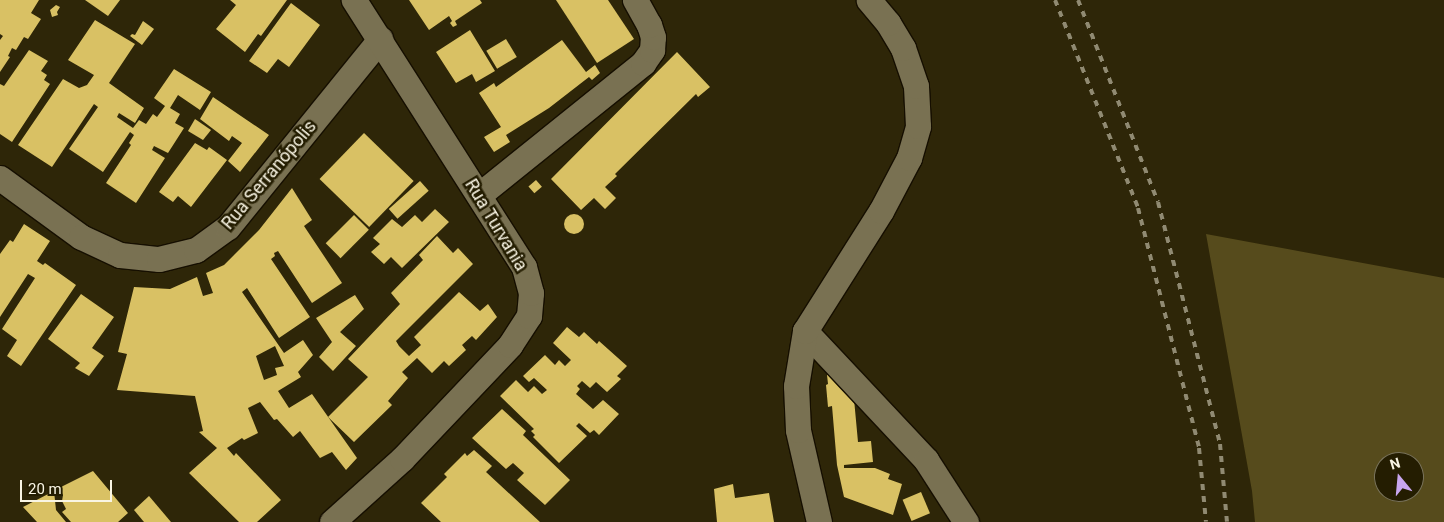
<!DOCTYPE html>
<meta charset="utf-8">
<style>
body{margin:0}
#map{position:relative;width:1444px;height:522px;overflow:hidden;background:#2e2608;font-family:Roboto,sans-serif}
div>[style]{position:absolute}
.green>*{inset:0;background:#564b1c}
.building>*{inset:0;background:#d9c164;transform-origin:0 0}
.round{border-radius:50%}
.roads{filter:drop-shadow(1px 0 #160f00) drop-shadow(-1px 0 #160f00) drop-shadow(0 1px #160f00) drop-shadow(0 -1px #160f00)}
.street>*{height:25px;margin:-12.5px;padding:0 12.5px;transform-origin:12.5px;border-radius:12.5px;background:#797152}
.rail>*{height:4px;margin-top:-2px;transform-origin:0;background:repeating-linear-gradient(90deg,#908a72 0 6px,transparent 0 12px)}
span{translate:-50% -50%;white-space:nowrap;text-align:center;line-height:1.15;-webkit-text-stroke:5px #241d01;paint-order:stroke}
.street-label{font-size:18px;color:#f9f5e4}
.north{position:absolute;left:1374px;top:452px;width:50px;height:50px;box-sizing:border-box;background:#241d01;border:1px solid #79735c;border-radius:50%;rotate:343deg;font-size:14px;font-weight:700;line-height:20px;text-align:center;color:#f9f5e4}
.north::after{content:'';display:block;margin:auto;width:18px;height:22px;background:#c8a6ef;clip-path:polygon(50% 0,100% 100%,50% 72%,0 100%)}
.scale{position:absolute;left:20px;top:480px;width:92px;height:22px;box-sizing:border-box;border:2px solid #f9f5e4;border-top:0;padding-left:6px;font-size:15px;line-height:18px;white-space:nowrap;color:#f9f5e4;-webkit-text-stroke:4px #241d01;paint-order:stroke}
</style>
<div id="map">
<div class="green">
<i style="clip-path:polygon(evenodd,1206px 234px,1444px 278px,1444px 522px,1255px 522px,1252px 491px,1206px 234px,1384px 462px,1414px 462px,1414px 492px,1384px 492px,1384px 462px)"></i>
</div>
<div class="building">
<i style="clip-path:polygon(0 0,39px 0,31px 13px,41px 19px,28px 39px,24px 37px,16px 50px,12px 48px,8px 56px,10px 57px,0 72px,0 40px,3px 36px,0 34px)"></i>
<i style="clip-path:polygon(85px 0,120px 0,108px 16px)"></i>
<i style="clip-path:polygon(230px 0,287px 0,261px 36px,258px 34px,245px 52px,216px 29px,236px 5px)"></i>
<i style="clip-path:polygon(409px 0,480px 0,482px 3px,455px 21px,457px 25px,453px 27px,450px 23px,452px 21px,449px 16px,429px 30px)"></i>
<i style="clip-path:polygon(556px 0,608px 0,634px 39px,597px 63px)"></i>
<i style="clip-path:polygon(291px 3px,320px 25px,289px 67px,278px 59px,267px 73px,249px 61px)"></i>
<i style="clip-path:polygon(56px 5px,60px 7px,57px 12px,58px 15px,52px 17px,50px 10px)"></i>
<i style="clip-path:polygon(95px 20px,135px 44px,109px 83px,144px 108px,135px 123px,119px 113px,117px 117px,133px 128px,139px 120px,146px 124px,153px 114px,157px 117px,165px 106px,154px 98px,174px 69px,211px 92px,200px 110px,178px 95px,170px 108px,180px 114px,175px 123px,184px 128px,168px 153px,154px 146px,152px 150px,165px 158px,136px 203px,106px 183px,131px 145px,129px 143px,134px 135px,130px 132px,103px 172px,69px 149px,98px 107px,94px 104px,52px 167px,18px 145px,63px 79px,79px 88px,87px 85px,94px 75px,68px 60px)"></i>
<i style="clip-path:polygon(143px 21px,154px 29px,142px 45px,130px 36px,132px 34px,135px 35px)"></i>
<i style="clip-path:polygon(470px 30px,495px 71px,476px 82px,472px 74px,456px 83px,436px 52px)"></i>
<i style="left:506px;top:39px;width:21px;height:23px;rotate:59deg"></i>
<i style="clip-path:polygon(562px 40px,586px 72px,595px 65px,600px 73px,592px 80px,589px 77px,549px 108px,506px 135px,510px 142px,494px 152px,484px 137px,501px 127px,479px 93px,494px 83px,496px 87px)"></i>
<i style="clip-path:polygon(29px 50px,48px 61px,41px 71px,47px 75px,44px 80px,50px 84px,12px 142px,0 134px,0 84px,4px 86px)"></i>
<i style="clip-path:polygon(677px 52px,710px 87px,698px 97px,696px 94px,615px 174px,617px 176px,605px 187px,616px 198px,605px 209px,594px 198px,581px 210px,551px 179px)"></i>
<i style="clip-path:polygon(213px 97px,269px 135px,240px 172px,228px 161px,242px 143px,232px 136px,229px 141px,200px 119px)"></i>
<i style="clip-path:polygon(195px 119px,211px 130px,203px 140px,188px 131px)"></i>
<i style="left:364px;top:133px;width:69px;height:64px;rotate:44deg"></i>
<i style="clip-path:polygon(195px 143px,207px 150px,209px 147px,227px 160px,191px 207px,178px 196px,173px 202px,159px 192px)"></i>
<i style="left:536px;top:180px;width:9px;height:10px;rotate:49deg"></i>
<i style="left:420px;top:181px;width:13px;height:42px;rotate:48deg"></i>
<i style="clip-path:polygon(evenodd,292px 188px,312px 220px,304px 226px,342px 283px,312px 303px,278px 251px,274px 253px,275px 256px,271px 259px,310px 317px,279px 338px,247px 288px,242px 292px,284px 353px,303px 340px,313px 355px,298px 372px,301px 377px,278px 391px,289px 408px,312px 394px,357px 458px,346px 470px,332px 452px,320px 458px,300px 431px,293px 437px,277px 419px,274px 420px,260px 402px,248px 408px,258px 433px,244px 440px,242px 438px,227px 448px,234px 456px,236px 453px,281px 500px,257px 522px,239px 522px,189px 473px,217px 448px,199px 432px,203px 431px,195px 396px,117px 390px,127px 354px,118px 352px,134px 287px,170px 289px,197px 277px,203px 296px,213px 293px,206px 273px,224px 265px,259px 230px,292px 188px,275px 346px,284px 366px,275px 368px,277px 375px,264px 380px,256px 356px,275px 346px)"></i>
<i style="clip-path:polygon(435px 209px,449px 222px,402px 268px,391px 257px,384px 264px,371px 252px,380px 244px,373px 238px,392px 219px,402px 227px,415px 215px,422px 222px)"></i>
<i class="round" style="left:564px;top:214px;width:20px;height:20px"></i>
<i style="left:354px;top:215px;width:21px;height:40px;rotate:45deg"></i>
<i style="clip-path:polygon(24px 224px,50px 241px,37px 261px,43px 265px,45px 263px,76px 285px,21px 366px,7px 356px,17px 340px,2px 329px,35px 278px,28px 274px,0 317px,0 254px,10px 240px,13px 242px)"></i>
<i style="clip-path:polygon(437px 236px,453px 253px,458px 248px,473px 264px,396px 341px,399px 346px,409px 356px,421px 345px,414px 337px,459px 292px,480px 311px,488px 304px,497px 317px,476px 340px,472px 336px,462px 345px,466px 350px,449px 366px,444px 361px,432px 373px,417px 358px,402px 372px,408px 378px,388px 401px,392px 405px,354px 442px,328px 417px,368px 377px,348px 359px,400px 304px,391px 293px,423px 260px,419px 255px)"></i>
<i style="clip-path:polygon(81px 294px,114px 317px,92px 348px,104px 356px,89px 376px,75px 368px,80px 363px,48px 339px)"></i>
<i style="clip-path:polygon(355px 295px,364px 309px,340px 332px,356px 346px,333px 371px,319px 357px,332px 342px,316px 318px)"></i>
<i style="clip-path:polygon(567px 327px,579px 337px,584px 332px,597px 344px,599px 341px,627px 366px,617px 376px,621px 379px,607px 392px,596px 382px,590px 388px,582px 381px,577px 386px,580px 389px,576px 394px,593px 409px,603px 400px,619px 414px,599px 435px,594px 430px,590px 433px,579px 423px,576px 426px,587px 436px,559px 463px,533px 437px,535px 435px,531px 431px,534px 429px,500px 396px,516px 380px,528px 392px,534px 386px,542px 394px,547px 390px,534px 378px,529px 382px,523px 376px,545px 355px,555px 365px,559px 360px,565px 366px,571px 360px,553px 343px)"></i>
<i style="clip-path:polygon(829px 374px,854px 399px,858px 442px,871px 441px,873px 462px,844px 465px,844px 468px,875px 468px,890px 474px,888px 479px,902px 484px,893px 515px,844px 497px,837px 465px,832px 406px,828px 407px,826px 385px,828px 384px,827px 375px)"></i>
<i style="clip-path:polygon(502px 409px,526px 431px,523px 435px,570px 480px,545px 505px,517px 480px,524px 473px,513px 463px,506px 469px,472px 438px)"></i>
<i style="clip-path:polygon(474px 450px,492px 466px,486px 472px,540px 522px,441px 522px,421px 503px,447px 477px,444px 474px,465px 453px,467px 456px)"></i>
<i style="clip-path:polygon(93px 471px,128px 513px,118px 522px,71px 522px,62px 512px,66px 509px,62px 501px,63px 495px,59px 488px)"></i>
<i style="clip-path:polygon(733px 484px,735px 498px,769px 493px,774px 522px,717px 522px,714px 489px)"></i>
<i style="clip-path:polygon(54px 491px,56px 510px,66px 522px,37px 522px,23px 507px)"></i>
<i style="left:921px;top:492px;width:23px;height:20px;rotate:67deg"></i>
<i style="clip-path:polygon(149px 496px,171px 522px,144px 522px,134px 510px)"></i>
</div>
<div class="roads">
<div class="street">
<i style="left:0;top:178px;width:100px;rotate:36.1deg"></i>
<i style="left:81px;top:237px;width:43px;rotate:24.8deg"></i>
<i style="left:120px;top:255px;width:39px;rotate:6deg"></i>
<i style="left:159px;top:259px;width:38px;rotate:-14deg"></i>
<i style="left:196px;top:250px;width:39px;rotate:-36deg"></i>
<i style="left:228px;top:227px;width:242px;rotate:-51deg"></i>
<i style="left:479px;top:195px;width:211px;rotate:-38.8deg"></i>
<i style="left:643px;top:63px;width:16px;rotate:-55deg"></i>
<i style="left:652px;top:50px;width:13px;rotate:-86deg"></i>
<i style="left:653px;top:37px;width:13px;rotate:-108deg"></i>
<i style="left:649px;top:25px;width:29px;rotate:-119deg"></i>
<i style="left:805px;top:331px;width:177px;rotate:46.8deg"></i>
<i style="left:926px;top:460px;width:74px;rotate:57.2deg"></i>
<i style="left:332px;top:522px;width:94px;rotate:-42deg"></i>
<i style="left:402px;top:459px;width:157px;rotate:-46.5deg"></i>
<i style="left:510px;top:345px;width:35px;rotate:-57deg"></i>
<i style="left:529px;top:316px;width:23px;rotate:-85deg"></i>
<i style="left:531px;top:293px;width:27px;rotate:-105deg"></i>
<i style="left:524px;top:267px;width:317px;rotate:-122.5deg"></i>
<i style="left:819px;top:522px;width:94px;rotate:-102.9deg"></i>
<i style="left:798px;top:430px;width:44px;rotate:-92.6deg"></i>
<i style="left:796px;top:386px;width:56px;rotate:-80.7deg"></i>
<i style="left:805px;top:331px;width:142px;rotate:-57.7deg"></i>
<i style="left:881px;top:211px;width:60px;rotate:-62.2deg"></i>
<i style="left:909px;top:158px;width:33px;rotate:-74deg"></i>
<i style="left:918px;top:126px;width:40px;rotate:-92.9deg"></i>
<i style="left:916px;top:86px;width:40px;rotate:-108.9deg"></i>
<i style="left:903px;top:48px;width:29px;rotate:-121deg"></i>
<i style="left:888px;top:23px;width:30px;rotate:-130deg"></i>
</div>
</div>
<div class="rail">
<i style="left:1055px;top:0;width:224px;rotate:68.2deg"></i>
<i style="left:1138px;top:208px;width:248px;rotate:75.7deg"></i>
<i style="left:1199px;top:448px;width:74px;rotate:84.6deg"></i>
<i style="left:1078px;top:0;width:217px;rotate:68.4deg"></i>
<i style="left:1158px;top:202px;width:250px;rotate:75.6deg"></i>
<i style="left:1220px;top:444px;width:78px;rotate:84.9deg"></i>
</div>
<div class="street-label">
<span style="left:269px;top:175px;rotate:-50deg">Rua Serranópolis</span>
<span style="left:496px;top:225px;rotate:59deg">Rua Turvania</span>
</div>
<div class="north">N</div>
<div class="scale">20 m</div>
</div>
